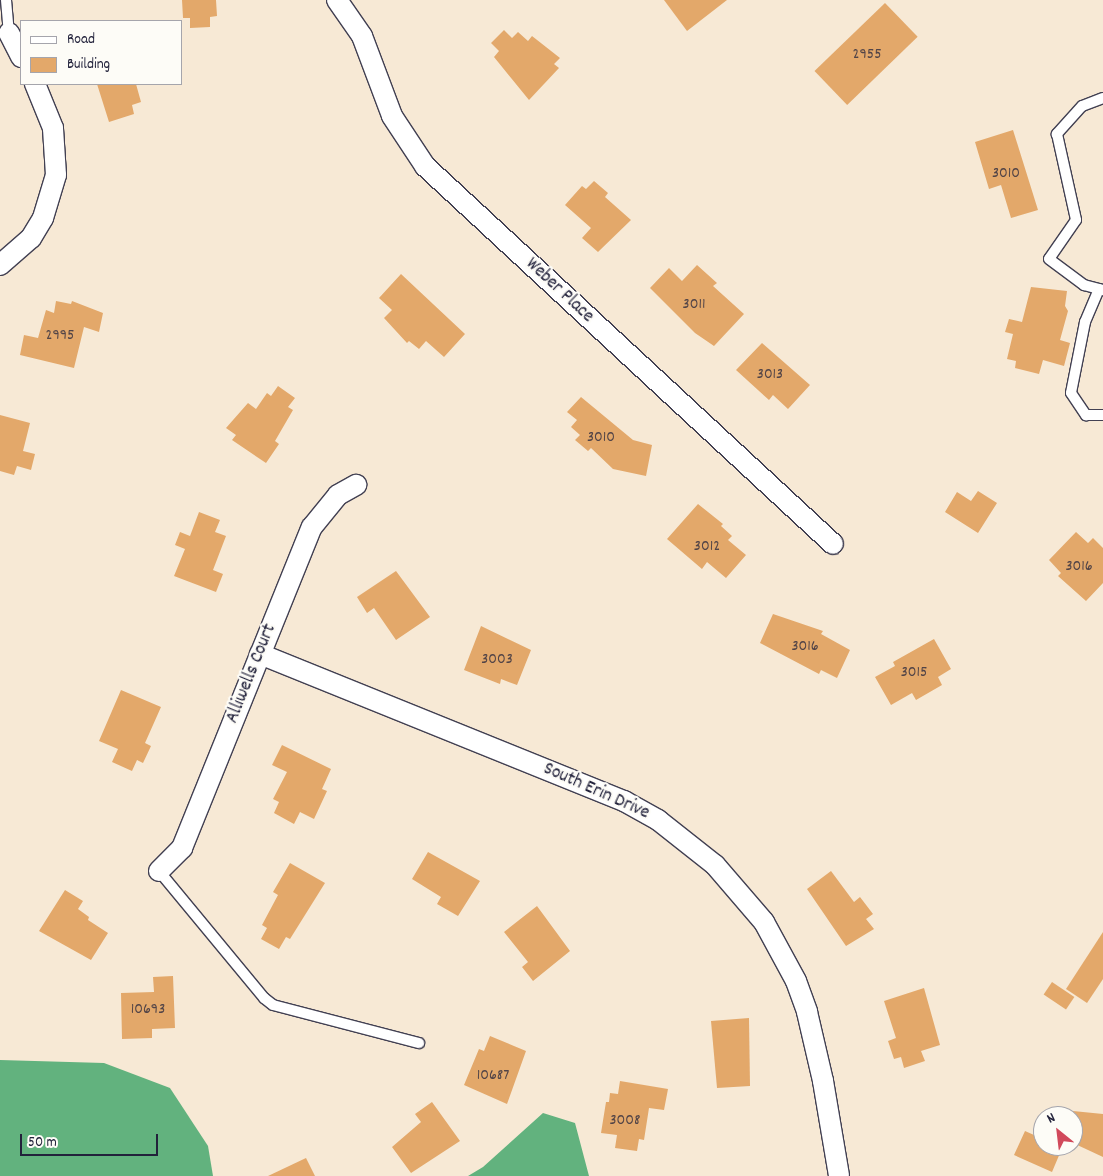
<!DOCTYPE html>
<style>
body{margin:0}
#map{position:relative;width:1103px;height:1176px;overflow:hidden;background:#f7e9d5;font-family:Dekko,sans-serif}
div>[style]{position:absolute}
.forest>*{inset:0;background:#62b27e}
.building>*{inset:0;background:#e3a86a;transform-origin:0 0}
.roads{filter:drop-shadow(1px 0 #424052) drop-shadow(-1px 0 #424052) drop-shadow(0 1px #424052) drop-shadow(0 -1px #424052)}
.service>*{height:10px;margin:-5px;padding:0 5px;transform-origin:5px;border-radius:5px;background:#fff}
.minor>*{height:20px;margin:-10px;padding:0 10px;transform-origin:10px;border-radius:10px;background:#fff}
span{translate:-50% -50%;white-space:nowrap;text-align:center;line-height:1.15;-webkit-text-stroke:4.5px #fdfcf7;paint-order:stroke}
.number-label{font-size:16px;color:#524447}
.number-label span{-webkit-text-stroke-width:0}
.street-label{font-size:19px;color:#22223b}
.legend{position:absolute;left:20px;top:20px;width:162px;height:65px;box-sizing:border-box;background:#fdfcf7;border:1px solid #a5a5ac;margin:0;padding:6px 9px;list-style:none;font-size:15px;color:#22223b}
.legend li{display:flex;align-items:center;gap:10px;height:25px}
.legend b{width:25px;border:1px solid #a5a5ac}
.north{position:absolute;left:1033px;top:1106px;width:50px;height:50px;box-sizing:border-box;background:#fdfcf7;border:1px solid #a5a5ac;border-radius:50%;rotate:331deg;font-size:14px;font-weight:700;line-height:20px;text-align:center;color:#22223b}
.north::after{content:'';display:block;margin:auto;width:18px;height:22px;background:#d1495b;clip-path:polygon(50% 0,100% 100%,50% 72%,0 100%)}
.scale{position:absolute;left:20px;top:1134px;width:138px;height:22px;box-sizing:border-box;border:2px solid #22223b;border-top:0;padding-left:6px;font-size:15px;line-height:18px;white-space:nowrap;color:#22223b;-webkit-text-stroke:4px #fdfcf7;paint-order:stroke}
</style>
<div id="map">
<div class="forest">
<i style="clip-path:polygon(0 1060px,104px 1063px,170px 1088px,208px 1146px,213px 1176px,0 1176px)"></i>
<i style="clip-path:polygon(543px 1113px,575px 1123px,589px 1176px,468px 1176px,483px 1167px)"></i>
</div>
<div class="building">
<i style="clip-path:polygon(182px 0,216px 0,217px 16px,210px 17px,210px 27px,190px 28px,190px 18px,183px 18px)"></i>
<i style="clip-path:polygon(664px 0,727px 0,687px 31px)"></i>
<i style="left:885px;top:3px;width:47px;height:98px;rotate:46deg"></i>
<i style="clip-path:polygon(504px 30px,512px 38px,518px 32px,528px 41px,532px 36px,560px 58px,554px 64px,559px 68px,529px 100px,494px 57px,499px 51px,491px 43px)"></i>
<i style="clip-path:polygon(97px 84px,136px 84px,141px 102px,132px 105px,134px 114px,109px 122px)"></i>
<i style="clip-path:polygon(1013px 130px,1038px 210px,1011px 218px,1001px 185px,989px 189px,975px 142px)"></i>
<i style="clip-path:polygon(594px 181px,608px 193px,605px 197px,631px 220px,598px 252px,582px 238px,591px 228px,565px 205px,582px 186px,586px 189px)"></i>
<i style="clip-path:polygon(697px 265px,717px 283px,713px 286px,744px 314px,714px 346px,695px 333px,650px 288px,669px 268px,682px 281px)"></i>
<i style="clip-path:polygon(401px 274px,465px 334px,444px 357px,426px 341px,419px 349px,409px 341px,407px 343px,384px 318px,392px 310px,379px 298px)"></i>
<i style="clip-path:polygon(1031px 287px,1067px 291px,1065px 306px,1068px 311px,1060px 340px,1070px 343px,1064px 366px,1043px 360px,1039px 374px,1015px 368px,1016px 361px,1007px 359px,1013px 334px,1005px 332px,1009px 319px,1022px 322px)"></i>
<i style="clip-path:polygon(56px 301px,71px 304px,72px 301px,103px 313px,99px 332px,84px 327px,74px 368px,20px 355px,24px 335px,38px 338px,46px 310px,54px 313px)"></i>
<i style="clip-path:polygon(762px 343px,810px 385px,788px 409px,773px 395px,769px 400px,736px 370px)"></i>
<i style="clip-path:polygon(278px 386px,295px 398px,288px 407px,293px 410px,275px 441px,279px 444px,266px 463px,232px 440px,236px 435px,226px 428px,248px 403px,256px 409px,267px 393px,271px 396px)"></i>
<i style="clip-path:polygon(581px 397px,633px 440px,652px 445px,646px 476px,613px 469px,591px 448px,588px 451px,575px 440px,580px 435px,571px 427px,577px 420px,567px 412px)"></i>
<i style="clip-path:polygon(0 415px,30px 423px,23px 451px,35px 454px,31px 470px,17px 466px,14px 475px,0 471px)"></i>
<i style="clip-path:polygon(978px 491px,997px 503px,978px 533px,945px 512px,957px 492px,971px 501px)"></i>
<i style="clip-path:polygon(698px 504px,723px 524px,721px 526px,732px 536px,728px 540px,746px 555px,726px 578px,707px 562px,702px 569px,667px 539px)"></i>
<i style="clip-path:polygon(199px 512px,220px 520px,215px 532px,226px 536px,213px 570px,223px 574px,216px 592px,174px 576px,185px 549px,175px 545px,180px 532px,190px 536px)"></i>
<i style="clip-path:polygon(1076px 532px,1088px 543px,1093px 538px,1103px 548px,1103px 583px,1086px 601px,1058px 576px,1061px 573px,1049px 560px)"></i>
<i style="clip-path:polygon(396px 571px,430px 617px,396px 640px,374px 608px,367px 613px,357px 597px)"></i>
<i style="clip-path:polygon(773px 614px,823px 631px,821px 634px,850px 650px,837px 678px,821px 670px,819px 674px,760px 643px)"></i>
<i style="clip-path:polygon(481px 626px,531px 650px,517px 685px,501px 679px,500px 684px,464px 670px)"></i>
<i style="clip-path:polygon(934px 639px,951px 669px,938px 677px,942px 685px,916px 700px,912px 693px,891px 705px,875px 677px,895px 666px,893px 662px)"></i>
<i style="clip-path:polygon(121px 690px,161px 707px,145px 743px,151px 746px,143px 763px,137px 760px,132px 771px,112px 762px,118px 749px,99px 741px)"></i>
<i style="clip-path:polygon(282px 745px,331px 769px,322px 789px,327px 791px,314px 819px,300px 812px,294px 824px,274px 813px,279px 802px,273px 799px,287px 772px,272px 765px)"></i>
<i style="clip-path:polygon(428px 852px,480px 881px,458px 916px,437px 904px,441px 897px,412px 879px)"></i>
<i style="clip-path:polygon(290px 863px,325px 883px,290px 939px,286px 937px,279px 949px,261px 939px,267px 928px,262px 925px,278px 895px,273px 892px)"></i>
<i style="clip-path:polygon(831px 871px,854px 902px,860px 897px,873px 914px,866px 919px,874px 929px,846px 946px,807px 889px)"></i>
<i style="clip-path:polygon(65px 890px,83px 901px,78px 909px,89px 917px,88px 920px,108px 933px,91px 960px,39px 931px)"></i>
<i style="clip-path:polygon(537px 906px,570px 951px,533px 981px,522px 967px,528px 962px,504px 932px)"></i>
<i style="clip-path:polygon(1103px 932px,1103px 979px,1087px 1003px,1066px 989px)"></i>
<i style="clip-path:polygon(173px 976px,175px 1028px,152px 1029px,152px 1038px,122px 1039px,121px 993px,154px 992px,153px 977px)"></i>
<i style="left:1052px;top:982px;width:27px;height:15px;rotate:34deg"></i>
<i style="clip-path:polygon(924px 988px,940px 1045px,921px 1051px,925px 1061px,904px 1068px,901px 1057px,894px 1059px,888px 1041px,896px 1038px,884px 1001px)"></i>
<i style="clip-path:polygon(749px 1018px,750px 1086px,717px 1088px,711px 1021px)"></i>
<i style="clip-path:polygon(490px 1036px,526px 1051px,507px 1104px,464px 1085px,479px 1049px,484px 1051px)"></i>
<i style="clip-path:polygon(620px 1081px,668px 1089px,664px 1110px,649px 1108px,644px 1140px,639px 1139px,637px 1151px,615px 1148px,617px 1135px,601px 1133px,606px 1102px,609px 1102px,610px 1093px,618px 1094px)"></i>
<i style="clip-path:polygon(432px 1102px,460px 1141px,411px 1173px,392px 1147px,421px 1122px,415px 1114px)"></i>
<i style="clip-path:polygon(1073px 1111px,1103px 1114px,1103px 1157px,1073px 1143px)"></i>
<i style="clip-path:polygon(1025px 1131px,1043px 1139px,1043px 1146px,1063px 1146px,1052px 1172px,1014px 1155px)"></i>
<i style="clip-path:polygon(306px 1158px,315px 1176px,268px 1176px)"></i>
</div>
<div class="roads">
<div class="service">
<i style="left:6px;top:0;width:33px;rotate:85deg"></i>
<i style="left:1103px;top:98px;width:22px;rotate:159deg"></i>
<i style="left:1082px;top:106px;width:38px;rotate:132deg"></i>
<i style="left:1057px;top:134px;width:88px;rotate:77.5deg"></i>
<i style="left:1076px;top:220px;width:47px;rotate:124.7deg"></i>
<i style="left:1049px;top:259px;width:44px;rotate:36.6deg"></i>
<i style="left:1084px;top:285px;width:20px;rotate:15deg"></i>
<i style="left:1099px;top:289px;width:36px;rotate:113deg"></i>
<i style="left:1085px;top:322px;width:72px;rotate:101.2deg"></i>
<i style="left:1071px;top:393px;width:27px;rotate:56deg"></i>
<i style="left:1086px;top:415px;width:17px"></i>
<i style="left:159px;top:871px;width:165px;rotate:50.4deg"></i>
<i style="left:264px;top:998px;width:11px;rotate:38deg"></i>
<i style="left:273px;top:1005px;width:151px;rotate:14.6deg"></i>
</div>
<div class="minor">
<i style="left:337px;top:0;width:44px;rotate:55.2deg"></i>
<i style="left:362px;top:36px;width:85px;rotate:69.4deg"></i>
<i style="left:392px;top:116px;width:60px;rotate:56.6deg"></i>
<i style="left:425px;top:166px;width:556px;rotate:42.81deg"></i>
<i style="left:9px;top:33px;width:27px;rotate:63deg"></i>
<i style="left:0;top:265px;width:41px;rotate:-41.1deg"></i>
<i style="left:31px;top:238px;width:23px;rotate:-59deg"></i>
<i style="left:43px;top:218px;width:45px;rotate:-73.2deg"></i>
<i style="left:56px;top:175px;width:47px;rotate:-93.7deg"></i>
<i style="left:53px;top:128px;width:48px;rotate:-112.2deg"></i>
<i style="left:260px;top:654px;width:393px;rotate:22deg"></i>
<i style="left:624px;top:801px;width:39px;rotate:29deg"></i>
<i style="left:658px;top:820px;width:73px;rotate:38.3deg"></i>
<i style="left:715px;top:865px;width:75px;rotate:49.3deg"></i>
<i style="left:764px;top:922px;width:67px;rotate:61.5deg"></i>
<i style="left:796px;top:981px;width:33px;rotate:70deg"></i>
<i style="left:807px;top:1012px;width:71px;rotate:76.9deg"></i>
<i style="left:823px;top:1081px;width:96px;rotate:80.4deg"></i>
<i style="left:159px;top:871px;width:33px;rotate:-45deg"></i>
<i style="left:182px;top:848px;width:346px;rotate:-68deg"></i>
<i style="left:312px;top:527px;width:41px;rotate:-50.9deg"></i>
<i style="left:338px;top:495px;width:21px;rotate:-29deg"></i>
</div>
</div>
<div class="number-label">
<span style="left:867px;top:55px">2955</span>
<span style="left:1006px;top:174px">3010</span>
<span style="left:694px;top:305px">3011</span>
<span style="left:60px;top:336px">2995</span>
<span style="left:770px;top:375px">3013</span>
<span style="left:601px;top:438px">3010</span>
<span style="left:707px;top:547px">3012</span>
<span style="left:1079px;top:567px">3016</span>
<span style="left:805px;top:647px">3016</span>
<span style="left:497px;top:660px">3003</span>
<span style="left:914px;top:673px">3015</span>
<span style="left:148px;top:1010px">10693</span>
<span style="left:493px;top:1076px">10687</span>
<span style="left:625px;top:1121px">3008</span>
</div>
<div class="street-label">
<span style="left:559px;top:291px;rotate:43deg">Weber Place</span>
<span style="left:252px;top:674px;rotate:-68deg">Alliwells Court</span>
<span style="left:596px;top:792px;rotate:24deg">South Erin Drive</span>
</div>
<ul class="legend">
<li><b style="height:6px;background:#fff"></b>Road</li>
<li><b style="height:14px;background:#e3a86a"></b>Building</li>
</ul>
<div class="north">N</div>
<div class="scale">50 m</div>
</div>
